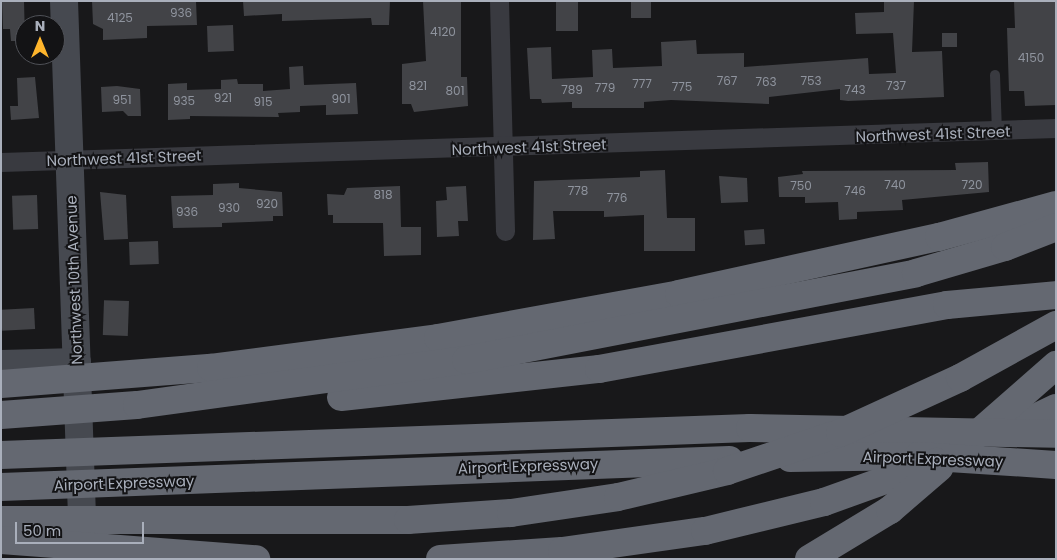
<!DOCTYPE html>
<style>
body{margin:0}
#map{position:relative;width:1057px;height:560px;overflow:hidden;background:#18181a;font-family:Poppins,sans-serif}
div>[style]{position:absolute}
.building>*{inset:0;background:#424347;transform-origin:0 0}
.lane>*{height:10px;margin:-5px;padding:0 5px;transform-origin:5px;border-radius:5px;background:#393a40}
.street>*{height:19px;margin:-9.5px;padding:0 9.5px;transform-origin:9.5px;border-radius:9.5px;background:#393a40}
.secondary>*{height:28px;margin:-14px;padding:0 14px;transform-origin:14px;border-radius:14px;background:#464950}
.highway>*{height:28px;margin:-14px;padding:0 14px;transform-origin:14px;border-radius:14px;background:#646871}
span{translate:-50% -50%;white-space:nowrap;text-align:center;line-height:1.15;-webkit-text-stroke:4px #131315;paint-order:stroke}
.number-label{font-size:12px;color:#8f949e}
.number-label span{-webkit-text-stroke-width:0}
.street-label{font-size:15px;color:#a9afbb}
.frame{position:absolute;inset:0;border:2px solid #a9afbb;pointer-events:none}
.north{position:absolute;left:15px;top:15px;width:50px;height:50px;box-sizing:border-box;background:#131315;border:1px solid #4f5157;border-radius:50%;rotate:0deg;font-size:14px;font-weight:700;line-height:20px;text-align:center;color:#a9afbb}
.north::after{content:'';display:block;margin:auto;width:18px;height:22px;background:#feb52c;clip-path:polygon(50% 0,100% 100%,50% 72%,0 100%)}
.scale{position:absolute;left:15px;top:522px;width:129px;height:22px;box-sizing:border-box;border:2px solid #a9afbb;border-top:0;padding-left:6px;font-size:15px;line-height:18px;white-space:nowrap;color:#a9afbb;-webkit-text-stroke:4px #131315;paint-order:stroke}
</style>
<div id="map">
<div class="building">
<i style="clip-path:polygon(2px 1px,24px 1px,25px 41px,11px 41px,10px 29px,3px 29px)"></i>
<i style="clip-path:polygon(92px 1px,196px 1px,197px 25px,147px 26px,147px 38px,103px 40px,103px 29px,93px 24px)"></i>
<i style="clip-path:polygon(243px 1px,390px 1px,389px 25px,372px 25px,371px 18px,282px 21px,282px 14px,244px 16px)"></i>
<i style="clip-path:polygon(423px 1px,461px 1px,461px 77px,467px 77px,468px 106px,414px 112px,411px 104px,402px 104px,402px 64px,426px 61px)"></i>
<i style="left:556px;top:1px;width:22px;height:30px"></i>
<i style="left:631px;top:1px;width:20px;height:17px"></i>
<i style="clip-path:polygon(884px 1px,914px 1px,912px 52px,942px 51px,944px 97px,848px 101px,840px 100px,840px 89px,769px 97px,769px 104px,671px 100px,644px 102px,644px 108px,572px 108px,572px 102px,542px 103px,541px 99px,530px 99px,527px 48px,551px 47px,552px 79px,593px 77px,592px 50px,612px 49px,613px 68px,662px 66px,661px 42px,696px 40px,697px 54px,744px 53px,744px 67px,868px 58px,869px 74px,896px 73px,893px 33px,856px 34px,855px 13px,884px 12px)"></i>
<i style="clip-path:polygon(1014px 1px,1056px 1px,1056px 105px,1025px 106px,1024px 91px,1009px 91px,1007px 28px,1015px 28px)"></i>
<i style="left:233px;top:25px;width:26px;height:26px;rotate:88deg"></i>
<i style="left:942px;top:33px;width:15px;height:14px"></i>
<i style="clip-path:polygon(303px 66px,304px 85px,356px 83px,358px 114px,326px 115px,326px 105px,300px 106px,300px 112px,278px 113px,279px 117px,190px 116px,190px 119px,168px 120px,168px 84px,187px 83px,187px 90px,221px 89px,221px 80px,237px 79px,238px 84px,263px 84px,263px 91px,290px 89px,289px 67px)"></i>
<i style="clip-path:polygon(35px 77px,39px 118px,11px 120px,10px 106px,18px 106px,17px 78px)"></i>
<i style="clip-path:polygon(117px 86px,140px 89px,141px 116px,128px 116px,123px 111px,102px 112px,101px 87px)"></i>
<i style="clip-path:polygon(988px 162px,989px 192px,902px 200px,903px 210px,857px 212px,857px 219px,839px 220px,838px 202px,805px 203px,805px 197px,779px 197px,778px 177px,803px 174px,802px 171px,956px 170px,955px 163px)"></i>
<i style="clip-path:polygon(665px 170px,667px 218px,695px 218px,695px 251px,644px 251px,644px 215px,604px 217px,604px 211px,553px 211px,555px 239px,533px 240px,534px 181px,640px 177px,640px 171px)"></i>
<i style="clip-path:polygon(719px 176px,747px 178px,748px 202px,721px 203px)"></i>
<i style="clip-path:polygon(239px 183px,239px 188px,282px 192px,283px 216px,273px 216px,273px 221px,222px 223px,222px 227px,173px 228px,171px 196px,213px 195px,213px 184px)"></i>
<i style="clip-path:polygon(400px 186px,401px 227px,421px 227px,421px 255px,384px 256px,383px 223px,333px 223px,333px 215px,328px 215px,327px 194px,344px 195px,347px 188px)"></i>
<i style="clip-path:polygon(466px 186px,468px 221px,458px 221px,459px 236px,437px 237px,436px 201px,447px 200px,446px 187px)"></i>
<i style="clip-path:polygon(100px 192px,126px 195px,128px 239px,104px 240px)"></i>
<i style="left:37px;top:195px;width:34px;height:25px;rotate:88deg"></i>
<i style="left:764px;top:229px;width:15px;height:20px;rotate:86deg"></i>
<i style="left:158px;top:241px;width:23px;height:29px;rotate:88deg"></i>
<i style="left:129px;top:301px;width:35px;height:25px;rotate:92deg"></i>
<i style="left:34px;top:308px;width:21px;height:33px;rotate:87deg"></i>
</div>
<div class="lane">
<i style="left:995px;top:75px;width:57px;rotate:88deg"></i>
</div>
<div class="street">
<i style="left:499px;top:1px;width:230px;rotate:88.5deg"></i>
<i style="left:1px;top:162px;width:1056px;rotate:-1.85deg"></i>
</div>
<div class="secondary">
<i style="left:64px;top:1px;width:543px;rotate:88deg"></i>
<i style="left:1px;top:364px;width:76px;rotate:-1.5deg"></i>
</div>
<div class="highway">
<i style="left:1px;top:384px;width:211px;rotate:-4.4deg"></i>
<i style="left:211px;top:368px;width:229px;rotate:-7.5deg"></i>
<i style="left:438px;top:338px;width:245px;rotate:-10.3deg"></i>
<i style="left:679px;top:294px;width:266px;rotate:-12.4deg"></i>
<i style="left:939px;top:237px;width:121px;rotate:-15.3deg"></i>
<i style="left:341px;top:397px;width:260px;rotate:-6.2deg"></i>
<i style="left:599px;top:369px;width:354px;rotate:-10.4deg"></i>
<i style="left:947px;top:305px;width:109px;rotate:-5.2deg"></i>
<i style="left:1px;top:415px;width:136px;rotate:-4.2deg"></i>
<i style="left:137px;top:405px;width:332px;rotate:-7.8deg"></i>
<i style="left:466px;top:360px;width:458px;rotate:-10.9deg"></i>
<i style="left:916px;top:273px;width:93px;rotate:-16.3deg"></i>
<i style="left:1005px;top:247px;width:55px;rotate:-21.4deg"></i>
<i style="left:1010px;top:430px;width:51px;rotate:-25.6deg"></i>
<i style="left:975px;top:436px;width:108px;rotate:-41.2deg"></i>
<i style="left:1px;top:455px;width:749px;rotate:-2.06deg"></i>
<i style="left:750px;top:428px;width:306px;rotate:1.1deg"></i>
<i style="left:790px;top:458px;width:128px;rotate:-0.9deg"></i>
<i style="left:918px;top:456px;width:138px;rotate:3.7deg"></i>
<i style="left:1px;top:487px;width:729px;rotate:-2.12deg"></i>
<i style="left:1px;top:520px;width:407px"></i>
<i style="left:408px;top:520px;width:103px;rotate:-3.9deg"></i>
<i style="left:511px;top:513px;width:108px;rotate:-8.5deg"></i>
<i style="left:618px;top:497px;width:112px;rotate:-13.4deg"></i>
<i style="left:727px;top:471px;width:119px;rotate:-18.6deg"></i>
<i style="left:840px;top:433px;width:132px;rotate:-24.6deg"></i>
<i style="left:960px;top:378px;width:110px;rotate:-28.9deg"></i>
<i style="left:1px;top:540px;width:256px;rotate:4.3deg"></i>
<i style="left:440px;top:559px;width:122px;rotate:-3.8deg"></i>
<i style="left:562px;top:551px;width:144px;rotate:-8deg"></i>
<i style="left:705px;top:531px;width:122px;rotate:-13.7deg"></i>
<i style="left:824px;top:502px;width:119px;rotate:-19.7deg"></i>
<i style="left:809px;top:559px;width:95px;rotate:-31.2deg"></i>
<i style="left:890px;top:510px;width:65px;rotate:-40.6deg"></i>
</div>
<div class="number-label">
<span style="left:181px;top:13px">936</span>
<span style="left:120px;top:18px">4125</span>
<span style="left:443px;top:32px">4120</span>
<span style="left:1031px;top:58px">4150</span>
<span style="left:727px;top:81px">767</span>
<span style="left:811px;top:81px">753</span>
<span style="left:766px;top:82px">763</span>
<span style="left:642px;top:84px">777</span>
<span style="left:418px;top:86px">821</span>
<span style="left:896px;top:86px">737</span>
<span style="left:682px;top:87px">775</span>
<span style="left:605px;top:88px">779</span>
<span style="left:572px;top:90px">789</span>
<span style="left:855px;top:90px">743</span>
<span style="left:455px;top:91px">801</span>
<span style="left:223px;top:98px">921</span>
<span style="left:341px;top:99px">901</span>
<span style="left:122px;top:100px">951</span>
<span style="left:184px;top:101px">935</span>
<span style="left:263px;top:102px">915</span>
<span style="left:895px;top:185px">740</span>
<span style="left:972px;top:185px">720</span>
<span style="left:801px;top:186px">750</span>
<span style="left:578px;top:191px">778</span>
<span style="left:855px;top:191px">746</span>
<span style="left:383px;top:195px">818</span>
<span style="left:617px;top:198px">776</span>
<span style="left:267px;top:204px">920</span>
<span style="left:229px;top:208px">930</span>
<span style="left:187px;top:212px">936</span>
</div>
<div class="street-label">
<span style="left:933px;top:134px;rotate:-2deg">Northwest 41st Street</span>
<span style="left:529px;top:147px;rotate:-2deg">Northwest 41st Street</span>
<span style="left:124px;top:158px;rotate:-2deg">Northwest 41st Street</span>
<span style="left:74px;top:280px;rotate:-92deg">Northwest 10th Avenue</span>
<span style="left:933px;top:459px;rotate:2deg">Airport Expressway</span>
<span style="left:528px;top:466px;rotate:-2deg">Airport Expressway</span>
<span style="left:124px;top:483px;rotate:-2deg">Airport Expressway</span>
</div>
<div class="frame"></div>
<div class="north">N</div>
<div class="scale">50 m</div>
</div>
